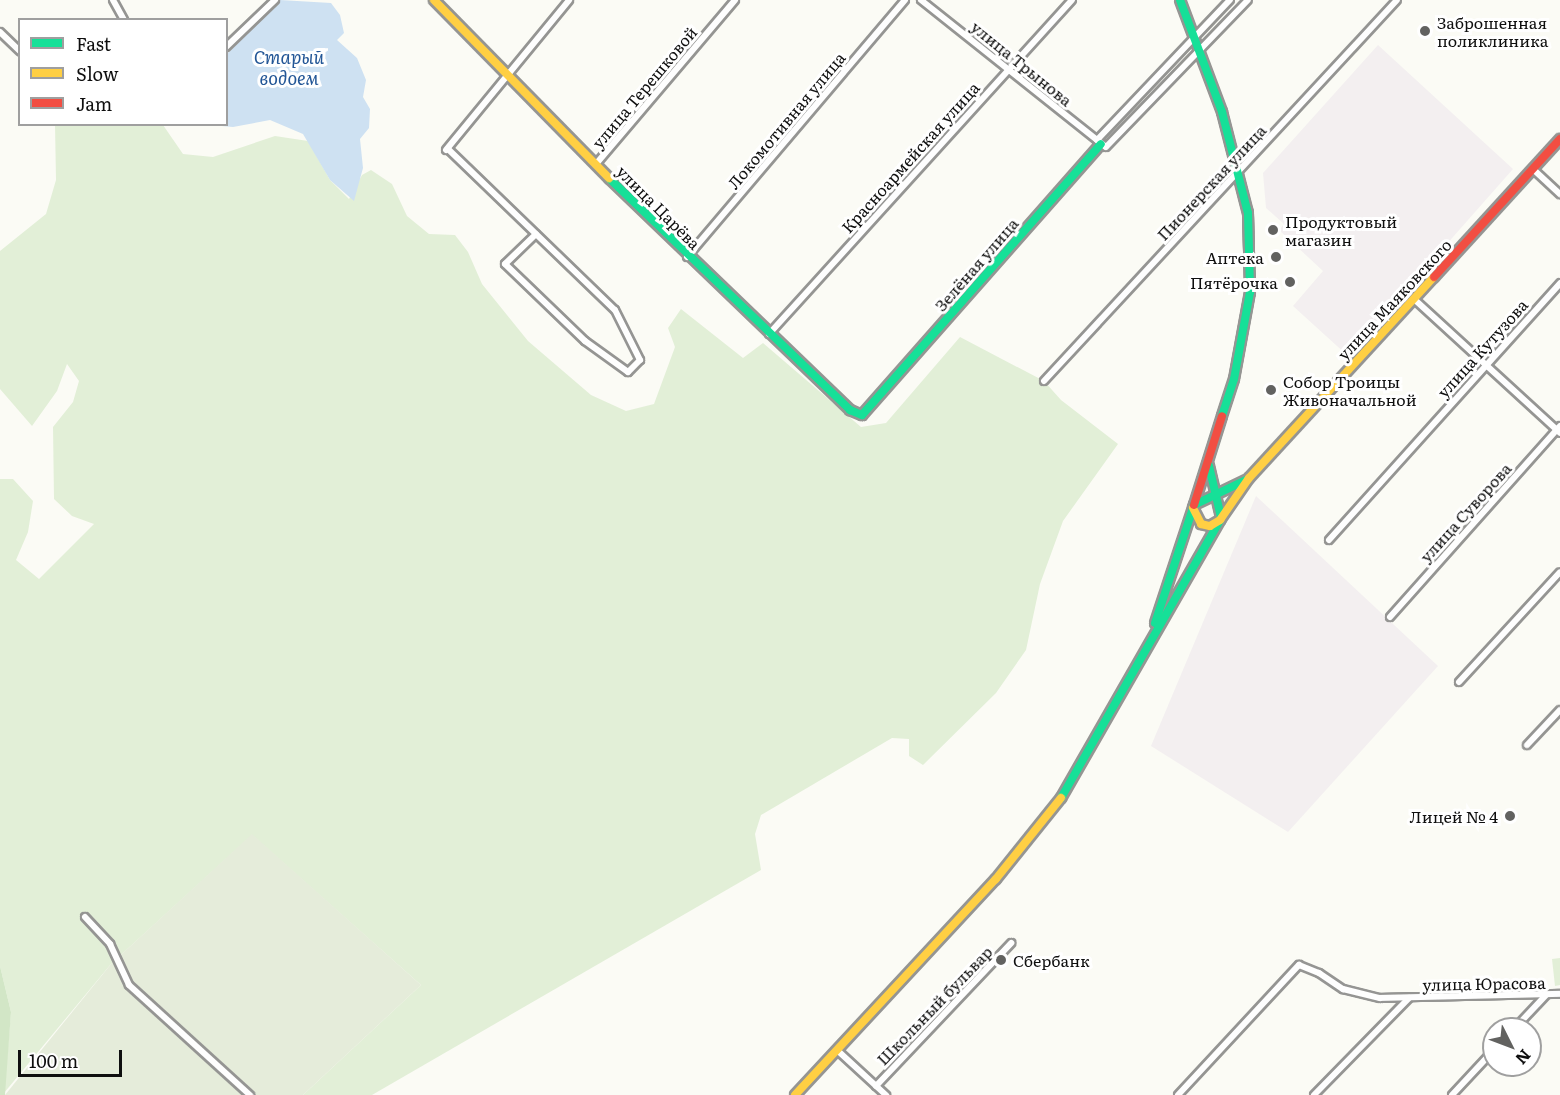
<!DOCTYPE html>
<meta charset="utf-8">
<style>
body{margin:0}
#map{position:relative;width:1560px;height:1095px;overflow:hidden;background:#fbfbf5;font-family:Literata,serif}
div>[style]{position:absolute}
.industrial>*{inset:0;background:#f3eff0}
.green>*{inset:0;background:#e2efd7}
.forest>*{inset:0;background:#d2e6c6}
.cemetery>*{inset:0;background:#e5ecda}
.water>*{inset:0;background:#cee1f2}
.roads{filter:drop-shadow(2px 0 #959593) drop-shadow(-2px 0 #959593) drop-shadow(0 2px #959593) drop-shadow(0 -2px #959593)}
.street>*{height:6px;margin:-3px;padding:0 3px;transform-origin:3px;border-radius:3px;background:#fefefe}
.fast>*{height:8px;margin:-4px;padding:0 4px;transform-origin:4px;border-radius:4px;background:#16e098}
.slow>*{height:8px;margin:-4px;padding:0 4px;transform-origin:4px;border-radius:4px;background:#ffcf43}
.jam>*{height:8px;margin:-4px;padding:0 4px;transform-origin:4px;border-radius:4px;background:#f24e42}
.dots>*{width:16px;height:16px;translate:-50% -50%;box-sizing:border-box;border:3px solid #fff;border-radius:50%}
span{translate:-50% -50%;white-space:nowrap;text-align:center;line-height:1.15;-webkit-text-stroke:6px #fff;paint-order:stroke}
.poi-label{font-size:16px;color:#0f0f0f}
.left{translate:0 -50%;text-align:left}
.right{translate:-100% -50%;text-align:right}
.street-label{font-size:16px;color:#0f0f0f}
.water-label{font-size:18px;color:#235696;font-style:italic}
.legend{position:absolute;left:18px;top:18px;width:210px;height:108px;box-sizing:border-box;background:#fff;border:2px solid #9f9f9f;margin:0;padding:8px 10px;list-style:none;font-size:18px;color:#0f0f0f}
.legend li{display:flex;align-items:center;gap:12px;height:30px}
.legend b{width:30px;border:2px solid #9f9f9f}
.north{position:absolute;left:1482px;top:1017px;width:60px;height:60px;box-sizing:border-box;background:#fff;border:2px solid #9f9f9f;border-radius:50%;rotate:132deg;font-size:16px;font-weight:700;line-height:24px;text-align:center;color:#0f0f0f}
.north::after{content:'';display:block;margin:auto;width:21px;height:27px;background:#626260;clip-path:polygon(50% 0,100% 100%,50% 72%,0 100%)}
.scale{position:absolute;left:18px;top:1050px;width:104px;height:27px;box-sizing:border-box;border:3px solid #0f0f0f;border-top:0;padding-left:8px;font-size:18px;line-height:21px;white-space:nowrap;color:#0f0f0f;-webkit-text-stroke:4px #fff;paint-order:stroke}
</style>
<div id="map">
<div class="industrial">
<i style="clip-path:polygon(1378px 45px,1513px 169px,1348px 356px,1293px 306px,1323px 271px,1279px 230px,1284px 224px,1266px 208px,1263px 173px)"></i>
<i style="clip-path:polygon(1256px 496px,1438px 666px,1288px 832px,1151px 746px)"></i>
</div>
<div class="green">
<i style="clip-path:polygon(55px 125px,163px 125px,183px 154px,213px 157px,275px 136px,308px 141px,330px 180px,349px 199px,362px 175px,371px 170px,392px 184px,407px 216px,429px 234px,455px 235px,468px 252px,482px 284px,528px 341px,591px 395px,626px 411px,654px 404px,675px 347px,668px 328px,681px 309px,743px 358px,763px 343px,861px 427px,886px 423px,960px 337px,1044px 381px,1061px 400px,1118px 444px,1063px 521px,1040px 584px,1026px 650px,996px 693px,923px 765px,909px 756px,909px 739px,892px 738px,761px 815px,755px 834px,761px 870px,372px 1095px,303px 1095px,421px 985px,252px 835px,111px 964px,4px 1093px,11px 1012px,0 966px,0 479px,13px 479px,33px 501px,28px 532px,16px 560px,39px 579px,94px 524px,72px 516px,54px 499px,53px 427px,73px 402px,79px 381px,67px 364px,57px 391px,32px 426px,0 389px,0 251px,46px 214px,56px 180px)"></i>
<i style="clip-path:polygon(1560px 958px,1560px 985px,1555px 986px,1552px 959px)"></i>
</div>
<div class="forest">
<i style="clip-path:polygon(0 966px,11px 1012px,5px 1095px,0 1095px)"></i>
</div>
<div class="cemetery">
<i style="clip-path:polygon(252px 834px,421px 985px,303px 1095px,5px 1095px,111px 964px)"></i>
</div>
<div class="water">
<i style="clip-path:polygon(280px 0,331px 3px,340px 15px,344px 33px,337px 40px,357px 58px,366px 80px,363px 97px,370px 109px,369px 128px,360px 139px,363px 168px,354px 201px,330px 180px,303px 134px,270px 120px,233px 127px,210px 125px,226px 124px,227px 54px)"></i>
</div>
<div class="roads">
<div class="street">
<i style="left:113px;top:0;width:23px;rotate:61deg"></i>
<i style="left:921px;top:0;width:236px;rotate:38.5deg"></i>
<i style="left:1106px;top:147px;width:204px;rotate:-46deg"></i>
<i style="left:0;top:32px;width:28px;rotate:44deg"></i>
<i style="left:226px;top:47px;width:68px;rotate:-43.8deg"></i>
<i style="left:1097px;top:140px;width:193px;rotate:-46.5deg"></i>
<i style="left:448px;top:149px;width:232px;rotate:44deg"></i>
<i style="left:615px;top:310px;width:56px;rotate:63.4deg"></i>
<i style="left:640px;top:360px;width:17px;rotate:135deg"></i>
<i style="left:628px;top:372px;width:53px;rotate:-144.2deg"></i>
<i style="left:585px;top:341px;width:111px;rotate:-136.1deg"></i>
<i style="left:505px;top:264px;width:43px;rotate:-44.1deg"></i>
<i style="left:446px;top:150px;width:194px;rotate:-50.6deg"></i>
<i style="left:596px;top:164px;width:215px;rotate:-49.7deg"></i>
<i style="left:1533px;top:169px;width:37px;rotate:43deg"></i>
<i style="left:687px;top:257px;width:337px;rotate:-49.7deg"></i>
<i style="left:1414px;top:299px;width:198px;rotate:42.5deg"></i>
<i style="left:769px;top:334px;width:451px;rotate:-47.8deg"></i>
<i style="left:1044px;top:381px;width:519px;rotate:-47.18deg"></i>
<i style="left:1329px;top:540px;width:346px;rotate:-48deg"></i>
<i style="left:1390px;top:617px;width:256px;rotate:-48.3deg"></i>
<i style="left:1459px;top:682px;width:149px;rotate:-47.4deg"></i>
<i style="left:1527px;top:745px;width:48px;rotate:-46.7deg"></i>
<i style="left:85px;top:917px;width:37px;rotate:47deg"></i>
<i style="left:110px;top:944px;width:45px;rotate:65.1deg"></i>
<i style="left:129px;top:985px;width:164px;rotate:42.3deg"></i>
<i style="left:1514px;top:1029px;width:47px;rotate:-46.7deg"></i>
<i style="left:837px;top:1050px;width:67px;rotate:42.6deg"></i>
<i style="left:876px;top:1086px;width:197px;rotate:-46.6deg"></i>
<i style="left:1178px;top:1095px;width:178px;rotate:-47.1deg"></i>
<i style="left:1299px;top:965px;width:22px;rotate:22deg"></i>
<i style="left:1319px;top:973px;width:29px;rotate:34deg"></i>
<i style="left:1343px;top:989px;width:38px;rotate:14deg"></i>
<i style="left:1380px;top:998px;width:180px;rotate:-1.3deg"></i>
<i style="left:1314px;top:1095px;width:136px;rotate:-45.6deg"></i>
<i style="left:1452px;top:1095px;width:62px;rotate:-47deg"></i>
</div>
<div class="fast">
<i style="left:1180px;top:0;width:120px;rotate:69.4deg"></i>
<i style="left:1222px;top:112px;width:104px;rotate:75.6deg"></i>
<i style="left:1248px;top:213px;width:79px;rotate:88.5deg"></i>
<i style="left:1250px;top:292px;width:88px;rotate:100.4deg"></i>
<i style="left:1234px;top:379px;width:39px;rotate:108deg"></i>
<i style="left:609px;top:178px;width:335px;rotate:43.9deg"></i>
<i style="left:850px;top:410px;width:13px;rotate:23deg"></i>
<i style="left:862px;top:415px;width:361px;rotate:-48.6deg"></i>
<i style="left:1209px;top:466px;width:52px;rotate:76.8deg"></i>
<i style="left:1155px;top:623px;width:124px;rotate:-71.7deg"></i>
<i style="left:1194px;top:505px;width:58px;rotate:-25.7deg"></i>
<i style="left:1061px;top:798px;width:320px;rotate:-60.2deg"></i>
</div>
<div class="slow">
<i style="left:434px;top:0;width:250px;rotate:45.5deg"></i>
<i style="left:1193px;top:508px;width:18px;rotate:63deg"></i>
<i style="left:1201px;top:524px;width:9px;rotate:13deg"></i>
<i style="left:1210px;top:526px;width:12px;rotate:-31deg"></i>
<i style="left:1220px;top:520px;width:51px;rotate:-55.4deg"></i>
<i style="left:1249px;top:478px;width:273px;rotate:-47.4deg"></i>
<i style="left:795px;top:1095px;width:295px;rotate:-47.1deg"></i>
<i style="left:996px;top:879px;width:104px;rotate:-51.3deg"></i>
</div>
<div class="jam">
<i style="left:1434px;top:277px;width:187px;rotate:-47.6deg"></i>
<i style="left:1194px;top:505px;width:93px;rotate:-72.5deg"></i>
</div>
</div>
<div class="dots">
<i style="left:1425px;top:31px;background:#626260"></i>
<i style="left:1273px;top:230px;background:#626260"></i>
<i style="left:1276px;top:257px;background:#626260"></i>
<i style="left:1290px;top:282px;background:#626260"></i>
<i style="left:1271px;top:390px;background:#626260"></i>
<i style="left:1510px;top:816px;background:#626260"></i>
<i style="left:1001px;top:960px;background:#626260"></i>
</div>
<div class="poi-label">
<span class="left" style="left:1437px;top:31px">Заброшенная<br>поликлиника</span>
<span class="left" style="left:1285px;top:230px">Продуктовый<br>магазин</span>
<span class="right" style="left:1264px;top:257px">Аптека</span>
<span class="right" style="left:1278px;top:282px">Пятёрочка</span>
<span class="left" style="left:1283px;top:390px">Собор Троицы<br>Живоначальной</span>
<span class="right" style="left:1498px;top:816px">Лицей № 4</span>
<span class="left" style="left:1013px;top:960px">Сбербанк</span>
</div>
<div class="street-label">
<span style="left:1022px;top:63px;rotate:39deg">улица Трынова</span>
<span style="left:644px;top:87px;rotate:-50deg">улица Терешковой</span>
<span style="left:786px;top:120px;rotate:-50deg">Локомотивная улица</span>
<span style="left:910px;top:157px;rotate:-48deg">Красноармейская улица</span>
<span style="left:1211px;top:182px;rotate:-47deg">Пионерская улица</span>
<span style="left:659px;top:207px;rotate:45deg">улица Царёва</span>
<span style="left:976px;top:264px;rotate:-49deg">Зелёная улица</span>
<span style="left:1394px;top:299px;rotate:-47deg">улица Маяковского</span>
<span style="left:1482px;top:348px;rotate:-48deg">улица Кутузова</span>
<span style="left:1465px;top:512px;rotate:-48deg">улица Суворова</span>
<span style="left:1484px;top:983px;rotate:-1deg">улица Юрасова</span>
<span style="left:934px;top:1005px;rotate:-46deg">Школьный бульвар</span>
</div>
<div class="water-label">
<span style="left:289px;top:68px">Старый<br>водоем</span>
</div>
<ul class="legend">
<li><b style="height:8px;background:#16e098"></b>Fast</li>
<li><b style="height:8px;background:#ffcf43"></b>Slow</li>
<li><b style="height:8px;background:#f24e42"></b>Jam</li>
</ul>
<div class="north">N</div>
<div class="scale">100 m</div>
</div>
